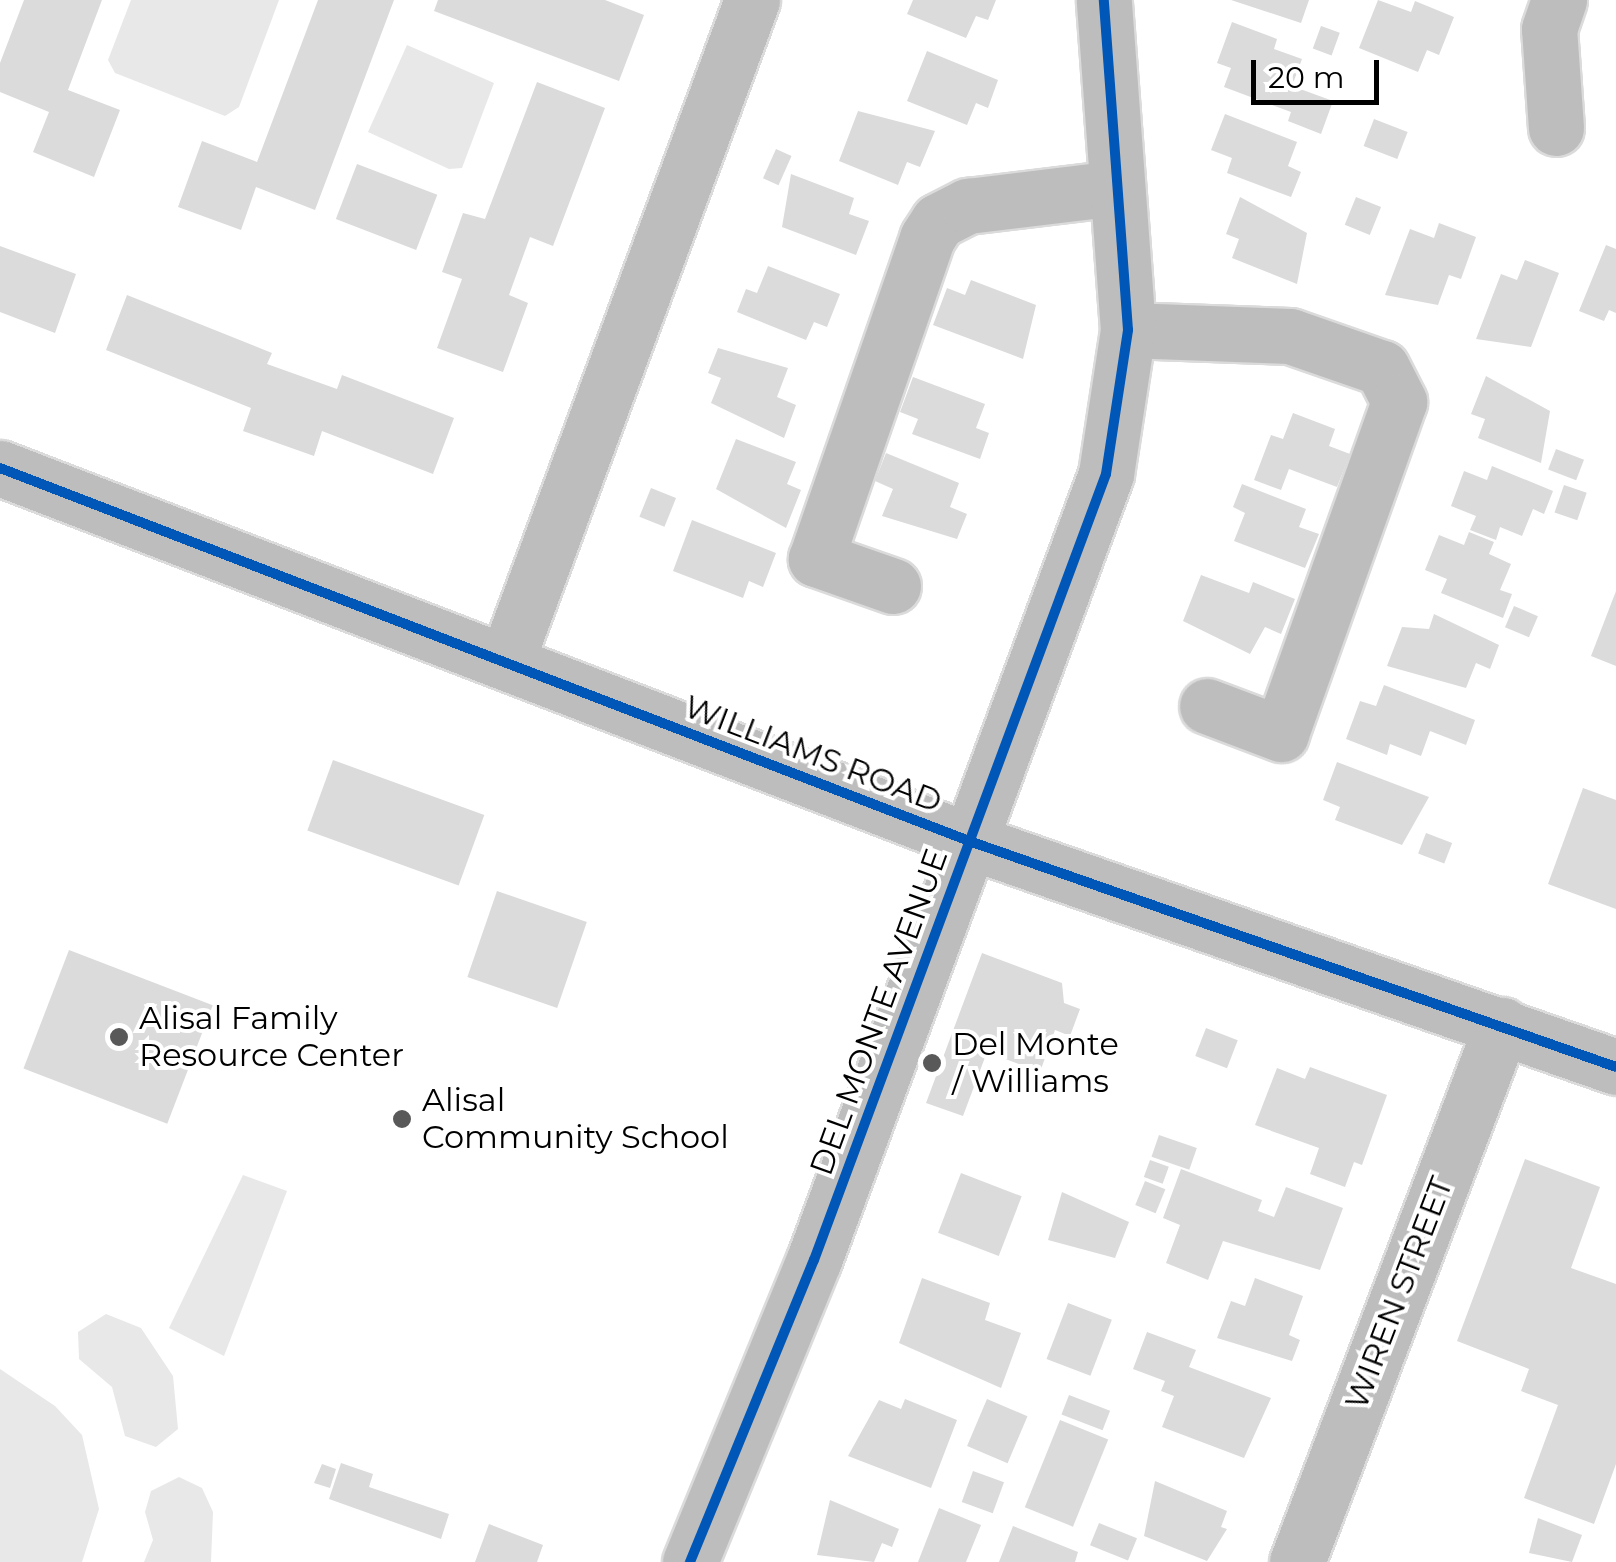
<!DOCTYPE html>
<style>
body{margin:0}
#map{position:relative;width:1616px;height:1562px;overflow:hidden;background:#fff;font-family:Montserrat,sans-serif}
div>[style]{position:absolute}
.green>*{inset:0;background:#e8e8e8}
.building>*{inset:0;background:#dbdbdb;transform-origin:0 0}
.roads{filter:drop-shadow(2px 0 #dbdbdb) drop-shadow(-2px 0 #dbdbdb) drop-shadow(0 2px #dbdbdb) drop-shadow(0 -2px #dbdbdb)}
.minor>*{height:55px;margin:-27.5px;padding:0 27.5px;transform-origin:27.5px;border-radius:27.5px;background:#bdbdbd}
.major>*{height:55px;margin:-27.5px;padding:0 27.5px;transform-origin:27.5px;border-radius:27.5px;background:#bdbdbd}
.cycleway>*{height:10px;margin:-5px;padding:0 5px;transform-origin:5px;border-radius:5px;background:#0057b8}
.dots>*{width:28px;height:28px;translate:-50% -50%;box-sizing:border-box;border:5px solid #fff;border-radius:50%}
span{translate:-50% -50%;white-space:nowrap;text-align:center;line-height:1.15;-webkit-text-stroke:8px #fff;paint-order:stroke}
.street-label{font-size:32px;color:#000}
.poi-label{font-size:32px;color:#000}
.left{translate:0 -50%;text-align:left}
.scale{position:absolute;left:1251px;top:60px;width:128px;height:45px;box-sizing:border-box;border:5px solid #000;border-top:0;padding-left:12px;font-size:30px;line-height:35px;white-space:nowrap;color:#000;-webkit-text-stroke:8px #fff;paint-order:stroke}
</style>
<div id="map">
<div class="green">
<i style="clip-path:polygon(131px 0,279px 0,239px 107px,225px 116px,115px 73px,108px 60px)"></i>
<i style="clip-path:polygon(407px 45px,494px 83px,462px 168px,449px 169px,368px 132px)"></i>
<i style="clip-path:polygon(243px 1175px,287px 1191px,224px 1356px,169px 1328px)"></i>
<i style="clip-path:polygon(106px 1314px,141px 1328px,173px 1376px,178px 1429px,156px 1447px,125px 1436px,112px 1387px,79px 1359px,78px 1332px)"></i>
<i style="clip-path:polygon(0 1369px,55px 1406px,82px 1435px,99px 1509px,82px 1562px,0 1562px)"></i>
<i style="clip-path:polygon(179px 1477px,202px 1488px,213px 1512px,211px 1562px,144px 1562px,153px 1540px,145px 1512px,151px 1491px)"></i>
</div>
<div class="building">
<i style="clip-path:polygon(24px 0,102px 0,68px 90px,120px 110px,94px 177px,33px 152px,49px 112px,0 92px,0 63px)"></i>
<i style="clip-path:polygon(318px 0,394px 0,315px 210px,256px 187px,241px 230px,178px 207px,202px 141px,257px 162px)"></i>
<i style="clip-path:polygon(438px 0,605px 0,644px 15px,619px 81px,434px 11px)"></i>
<i style="clip-path:polygon(913px 0,996px 0,988px 20px,976px 16px,966px 38px,907px 14px)"></i>
<i style="clip-path:polygon(1231px 0,1309px 0,1301px 23px)"></i>
<i style="clip-path:polygon(1378px 0,1411px 12px,1415px 1px,1454px 17px,1439px 55px,1427px 50px,1418px 72px,1359px 48px)"></i>
<i style="clip-path:polygon(1232px 22px,1277px 39px,1274px 49px,1302px 59px,1292px 86px,1333px 101px,1321px 134px,1288px 121px,1291px 112px,1224px 87px,1231px 68px,1217px 63px)"></i>
<i style="left:1321px;top:26px;width:20px;height:24px;rotate:20deg"></i>
<i style="clip-path:polygon(927px 51px,998px 80px,988px 108px,976px 103px,967px 125px,907px 101px)"></i>
<i style="clip-path:polygon(537px 82px,605px 108px,553px 246px,530px 237px,509px 295px,528px 303px,503px 372px,437px 348px,462px 279px,442px 272px,463px 213px,485px 219px)"></i>
<i style="clip-path:polygon(858px 111px,935px 131px,920px 167px,907px 162px,898px 185px,839px 161px)"></i>
<i style="clip-path:polygon(1225px 114px,1297px 142px,1288px 166px,1301px 172px,1291px 197px,1227px 173px,1232px 158px,1211px 150px)"></i>
<i style="left:1374px;top:119px;width:36px;height:29px;rotate:21deg"></i>
<i style="left:776px;top:149px;width:17px;height:32px;rotate:24deg"></i>
<i style="left:357px;top:164px;width:86px;height:59px;rotate:21deg"></i>
<i style="clip-path:polygon(791px 174px,854px 198px,849px 214px,869px 221px,856px 255px,782px 227px)"></i>
<i style="clip-path:polygon(1240px 197px,1307px 233px,1297px 284px,1232px 258px,1239px 239px,1226px 234px)"></i>
<i style="left:1356px;top:197px;width:27px;height:30px;rotate:22deg"></i>
<i style="clip-path:polygon(1439px 223px,1476px 237px,1461px 279px,1449px 275px,1438px 305px,1385px 295px,1410px 229px,1434px 238px)"></i>
<i style="clip-path:polygon(1606px 245px,1616px 249px,1616px 313px,1609px 310px,1604px 321px,1579px 311px)"></i>
<i style="clip-path:polygon(0 246px,76px 274px,55px 333px,0 312px)"></i>
<i style="clip-path:polygon(1525px 260px,1559px 273px,1531px 347px,1476px 339px,1501px 274px,1517px 280px)"></i>
<i style="clip-path:polygon(768px 266px,840px 294px,827px 327px,814px 322px,806px 340px,737px 312px,746px 289px,757px 293px)"></i>
<i style="clip-path:polygon(971px 280px,1036px 305px,1023px 359px,933px 325px,947px 288px,965px 295px)"></i>
<i style="clip-path:polygon(127px 295px,272px 353px,267px 364px,337px 389px,342px 375px,454px 418px,433px 474px,322px 431px,314px 456px,243px 431px,251px 408px,106px 350px)"></i>
<i style="clip-path:polygon(718px 348px,788px 368px,777px 397px,796px 405px,784px 438px,711px 403px,721px 378px,708px 373px)"></i>
<i style="clip-path:polygon(1486px 376px,1550px 411px,1541px 463px,1478px 438px,1485px 419px,1471px 414px)"></i>
<i style="clip-path:polygon(913px 377px,985px 404px,976px 428px,989px 433px,980px 459px,912px 434px,918px 419px,900px 412px)"></i>
<i style="clip-path:polygon(1293px 413px,1335px 429px,1329px 446px,1350px 454px,1337px 487px,1289px 469px,1281px 490px,1254px 480px,1271px 435px,1283px 439px)"></i>
<i style="clip-path:polygon(736px 439px,796px 462px,787px 484px,801px 490px,786px 528px,716px 489px)"></i>
<i style="left:1556px;top:449px;width:30px;height:22px;rotate:21deg"></i>
<i style="clip-path:polygon(886px 453px,959px 483px,950px 507px,967px 514px,957px 539px,882px 516px,893px 489px,875px 481px)"></i>
<i style="clip-path:polygon(1492px 466px,1553px 491px,1544px 514px,1533px 509px,1522px 536px,1500px 527px,1496px 540px,1470px 530px,1476px 516px,1451px 506px,1464px 471px,1487px 480px)"></i>
<i style="clip-path:polygon(1242px 484px,1306px 509px,1299px 527px,1319px 534px,1305px 568px,1234px 541px,1245px 513px,1233px 507px)"></i>
<i style="left:1564px;top:485px;width:24px;height:29px;rotate:19deg"></i>
<i style="left:651px;top:488px;width:27px;height:31px;rotate:22deg"></i>
<i style="clip-path:polygon(692px 520px,776px 553px,763px 587px,749px 581px,743px 598px,673px 571px)"></i>
<i style="clip-path:polygon(1469px 532px,1494px 542px,1489px 554px,1511px 564px,1500px 590px,1512px 594px,1503px 618px,1441px 593px,1447px 579px,1425px 570px,1439px 535px,1464px 545px)"></i>
<i style="clip-path:polygon(1201px 575px,1249px 593px,1253px 582px,1295px 599px,1281px 634px,1265px 627px,1250px 654px,1183px 621px)"></i>
<i style="clip-path:polygon(1616px 591px,1616px 666px,1591px 656px)"></i>
<i style="left:1514px;top:606px;width:26px;height:23px;rotate:23deg"></i>
<i style="clip-path:polygon(1434px 614px,1499px 645px,1490px 669px,1476px 663px,1466px 688px,1387px 666px,1402px 627px,1429px 629px)"></i>
<i style="clip-path:polygon(1384px 685px,1475px 720px,1466px 745px,1430px 731px,1421px 756px,1390px 744px,1387px 755px,1346px 739px,1360px 701px,1376px 706px)"></i>
<i style="left:333px;top:760px;width:161px;height:75px;rotate:20deg"></i>
<i style="clip-path:polygon(1337px 762px,1429px 797px,1402px 845px,1335px 820px,1340px 807px,1323px 800px)"></i>
<i style="clip-path:polygon(1583px 788px,1616px 800px,1616px 909px,1548px 884px)"></i>
<i style="left:1426px;top:833px;width:28px;height:22px;rotate:21deg"></i>
<i style="left:497px;top:891px;width:95px;height:91px;rotate:19deg"></i>
<i style="left:69px;top:950px;width:154px;height:127px;rotate:21deg"></i>
<i style="clip-path:polygon(982px 953px,1062px 983px,1064px 1003px,1080px 1009px,1070px 1036px,1055px 1030px,1040px 1072px,987px 1052px,963px 1116px,926px 1103px)"></i>
<i style="left:1206px;top:1028px;width:34px;height:30px;rotate:21deg"></i>
<i style="clip-path:polygon(1310px 1067px,1387px 1095px,1362px 1165px,1354px 1162px,1345px 1187px,1310px 1174px,1319px 1148px,1255px 1125px,1277px 1068px,1305px 1079px)"></i>
<i style="left:1159px;top:1135px;width:40px;height:23px;rotate:19deg"></i>
<i style="clip-path:polygon(1525px 1159px,1600px 1187px,1571px 1268px,1616px 1284px,1616px 1464px,1594px 1524px,1524px 1498px,1558px 1405px,1521px 1391px,1529px 1369px,1457px 1341px)"></i>
<i style="left:1150px;top:1160px;width:20px;height:18px;rotate:20deg"></i>
<i style="clip-path:polygon(1181px 1169px,1262px 1200px,1258px 1211px,1274px 1217px,1286px 1187px,1343px 1208px,1320px 1270px,1223px 1241px,1208px 1280px,1166px 1263px,1180px 1225px,1163px 1218px)"></i>
<i style="left:961px;top:1173px;width:65px;height:64px;rotate:21deg"></i>
<i style="left:1145px;top:1181px;width:22px;height:26px;rotate:22deg"></i>
<i style="clip-path:polygon(1062px 1192px,1129px 1222px,1115px 1258px,1048px 1240px)"></i>
<i style="clip-path:polygon(922px 1278px,990px 1303px,985px 1320px,1021px 1333px,1001px 1388px,899px 1343px)"></i>
<i style="clip-path:polygon(1255px 1278px,1303px 1296px,1289px 1335px,1300px 1340px,1292px 1361px,1217px 1338px,1231px 1301px,1245px 1306px)"></i>
<i style="left:1068px;top:1303px;width:47px;height:60px;rotate:21deg"></i>
<i style="clip-path:polygon(1147px 1332px,1196px 1350px,1189px 1367px,1271px 1398px,1244px 1458px,1162px 1427px,1174px 1396px,1161px 1391px,1165px 1381px,1133px 1369px)"></i>
<i style="left:1069px;top:1395px;width:44px;height:21px;rotate:21deg"></i>
<i style="clip-path:polygon(905px 1399px,957px 1420px,931px 1488px,848px 1456px,879px 1400px,901px 1409px)"></i>
<i style="left:987px;top:1399px;width:44px;height:51px;rotate:23deg"></i>
<i style="left:1060px;top:1420px;width:52px;height:94px;rotate:22deg"></i>
<i style="clip-path:polygon(341px 1463px,373px 1474px,369px 1487px,449px 1514px,441px 1539px,329px 1499px)"></i>
<i style="clip-path:polygon(322px 1464px,336px 1469px,330px 1488px,314px 1483px)"></i>
<i style="left:973px;top:1471px;width:33px;height:33px;rotate:20deg"></i>
<i style="clip-path:polygon(1155px 1481px,1227px 1511px,1221px 1527px,1227px 1529px,1207px 1561px,1144px 1536px)"></i>
<i style="clip-path:polygon(830px 1500px,899px 1529px,892px 1547px,882px 1543px,874px 1562px,817px 1555px)"></i>
<i style="clip-path:polygon(939px 1508px,981px 1525px,966px 1562px,918px 1562px)"></i>
<i style="clip-path:polygon(1538px 1518px,1582px 1535px,1572px 1562px,1529px 1553px)"></i>
<i style="left:1099px;top:1523px;width:41px;height:24px;rotate:22deg"></i>
<i style="clip-path:polygon(489px 1524px,543px 1545px,537px 1562px,475px 1562px)"></i>
<i style="clip-path:polygon(1013px 1526px,1078px 1552px,1075px 1562px,999px 1562px)"></i>
</div>
<div class="roads">
<div class="minor">
<i style="left:1556px;top:128px;width:99px;rotate:-94deg"></i>
<i style="left:1549px;top:29px;width:31px;rotate:-71deg"></i>
<i style="left:1128px;top:330px;width:162px;rotate:2.1deg"></i>
<i style="left:1290px;top:336px;width:97px;rotate:19.2deg"></i>
<i style="left:1382px;top:368px;width:38px;rotate:63deg"></i>
<i style="left:1399px;top:402px;width:352px;rotate:109.6deg"></i>
<i style="left:1281px;top:734px;width:79px;rotate:-159.3deg"></i>
<i style="left:893px;top:586px;width:82px;rotate:-160.7deg"></i>
<i style="left:816px;top:559px;width:340px;rotate:-70.9deg"></i>
<i style="left:927px;top:238px;width:20px;rotate:-57deg"></i>
<i style="left:938px;top:221px;width:34px;rotate:-27deg"></i>
<i style="left:968px;top:206px;width:150px;rotate:-6.9deg"></i>
<i style="left:506px;top:662px;width:706px;rotate:-69.61deg"></i>
<i style="left:690px;top:1562px;width:326px;rotate:-67.7deg"></i>
<i style="left:814px;top:1260px;width:838px;rotate:-69.62deg"></i>
<i style="left:1106px;top:474px;width:146px;rotate:-81.3deg"></i>
<i style="left:1128px;top:330px;width:331px;rotate:-94.2deg"></i>
<i style="left:1297px;top:1562px;width:575px;rotate:-69.11deg"></i>
</div>
<div class="major">
<i style="left:0;top:468px;width:1038px;rotate:21.05deg"></i>
<i style="left:969px;top:841px;width:685px;rotate:19.25deg"></i>
</div>
</div>
<div class="cycleway">
<i style="left:0;top:468px;width:1038px;rotate:21.05deg"></i>
<i style="left:969px;top:841px;width:685px;rotate:19.25deg"></i>
<i style="left:690px;top:1562px;width:326px;rotate:-67.7deg"></i>
<i style="left:814px;top:1260px;width:838px;rotate:-69.62deg"></i>
<i style="left:1106px;top:474px;width:146px;rotate:-81.3deg"></i>
<i style="left:1128px;top:330px;width:331px;rotate:-94.2deg"></i>
</div>
<div class="dots">
<i style="left:119px;top:1037px;background:#595959"></i>
<i style="left:932px;top:1063px;background:#595959"></i>
<i style="left:402px;top:1119px;background:#595959"></i>
</div>
<div class="street-label">
<span style="left:813px;top:754px;rotate:21deg">WILLIAMS ROAD</span>
<span style="left:879px;top:1012px;rotate:-70deg">DEL MONTE AVENUE</span>
<span style="left:1399px;top:1293px;rotate:-69deg">WIREN STREET</span>
</div>
<div class="poi-label">
<span class="left" style="left:139px;top:1037px">Alisal Family<br>Resource Center</span>
<span class="left" style="left:952px;top:1063px">Del Monte<br>/ Williams</span>
<span class="left" style="left:422px;top:1119px">Alisal<br>Community School</span>
</div>
<div class="scale">20 m</div>
</div>
